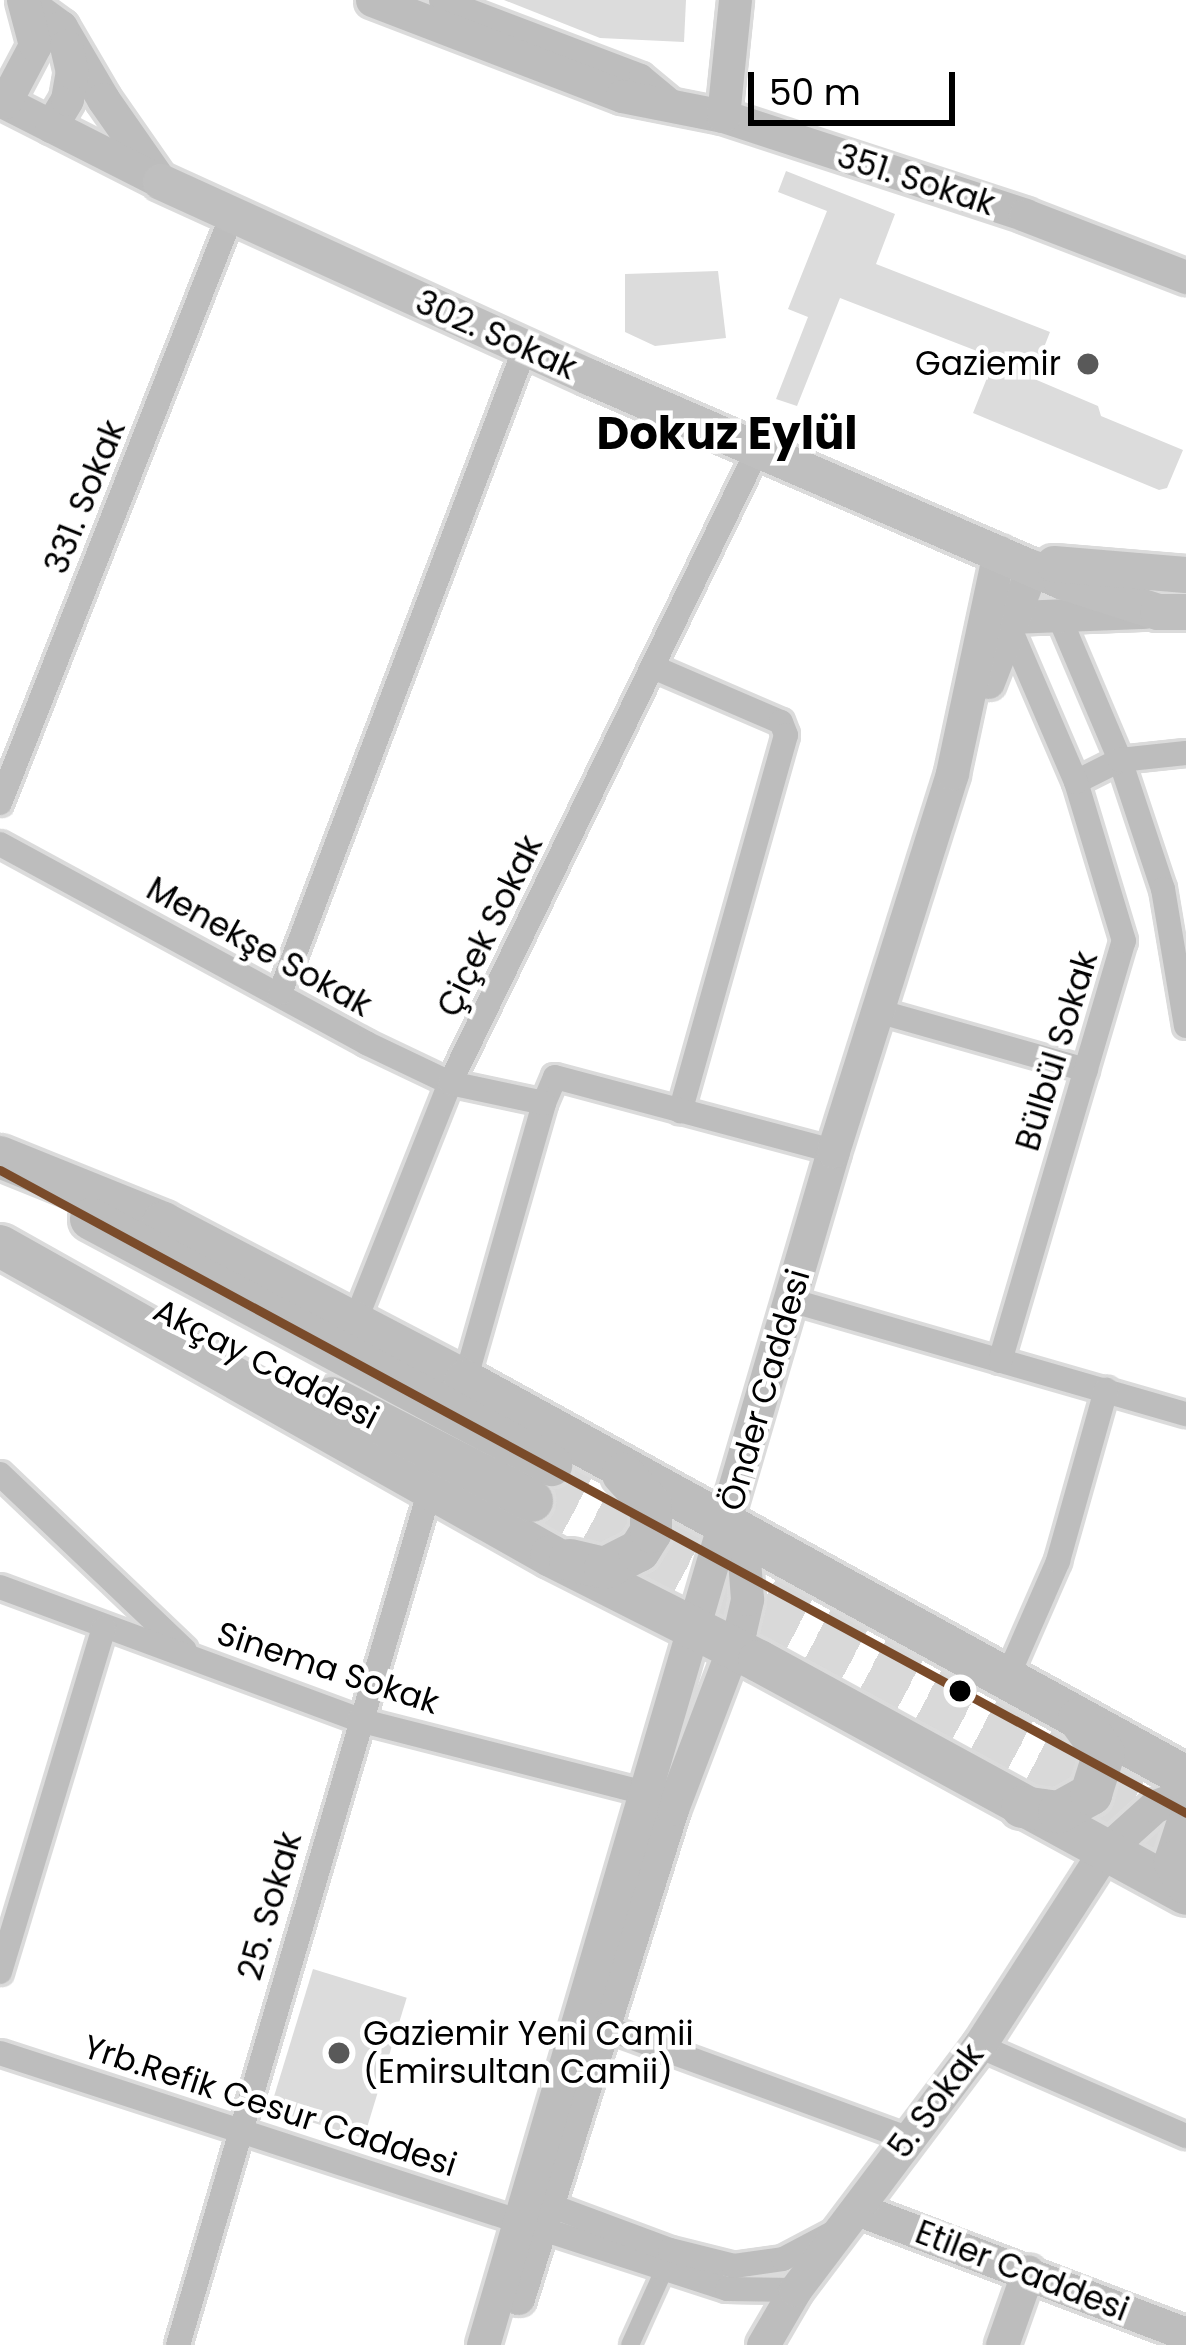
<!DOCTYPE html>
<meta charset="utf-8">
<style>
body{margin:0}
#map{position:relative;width:1186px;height:2345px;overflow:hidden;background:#fff;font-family:Poppins,sans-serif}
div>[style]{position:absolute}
.building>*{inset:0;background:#dcdcdc;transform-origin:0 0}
.trunk-tunnel>*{height:42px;margin-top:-21px;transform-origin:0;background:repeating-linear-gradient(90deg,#d9d9d9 0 42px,transparent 0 63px)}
.roads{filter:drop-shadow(3px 0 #dbdbdb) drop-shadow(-3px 0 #dbdbdb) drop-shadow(0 3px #dbdbdb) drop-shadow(0 -3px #dbdbdb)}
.pedestrian>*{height:18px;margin:-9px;padding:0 9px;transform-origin:9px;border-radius:9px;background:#bdbdbd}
.minor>*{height:24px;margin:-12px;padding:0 12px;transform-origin:12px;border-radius:12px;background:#bdbdbd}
.tertiary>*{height:33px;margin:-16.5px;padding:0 16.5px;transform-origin:16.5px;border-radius:16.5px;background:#bdbdbd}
.secondary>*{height:36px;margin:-18px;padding:0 18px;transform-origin:18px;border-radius:18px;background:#bfbfbf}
.trunk>*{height:42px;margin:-21px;padding:0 21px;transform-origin:21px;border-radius:21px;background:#bdbdbd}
.bus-1>*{height:9px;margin:-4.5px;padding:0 4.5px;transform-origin:4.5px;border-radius:4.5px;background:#7a4b2a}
.dots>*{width:33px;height:33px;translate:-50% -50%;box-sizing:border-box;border:6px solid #fff;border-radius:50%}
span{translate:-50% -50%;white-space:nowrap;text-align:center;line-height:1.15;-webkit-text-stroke:9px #fff;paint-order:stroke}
.street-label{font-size:33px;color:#000}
.poi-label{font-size:33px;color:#000}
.right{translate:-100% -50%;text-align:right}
.left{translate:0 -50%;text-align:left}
.district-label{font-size:45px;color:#000;font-weight:700}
.scale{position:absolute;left:748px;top:72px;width:207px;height:54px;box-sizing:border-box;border:6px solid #000;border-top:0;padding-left:15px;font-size:36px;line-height:42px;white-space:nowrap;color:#000;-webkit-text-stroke:9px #fff;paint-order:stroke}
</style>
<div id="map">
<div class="building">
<i style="clip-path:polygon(504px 0,686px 0,684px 42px,600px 38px)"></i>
<i style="clip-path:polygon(786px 171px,895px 214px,876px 264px,1050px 332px,1032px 378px,1098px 406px,1101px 416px,1183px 450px,1167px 488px,1159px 490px,973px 413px,995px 358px,840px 298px,797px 406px,776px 399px,808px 317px,788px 309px,827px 211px,778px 192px)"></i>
<i style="clip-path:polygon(718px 271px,726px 338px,655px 346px,625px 332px,625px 274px)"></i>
<i style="left:313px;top:1969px;width:98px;height:147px;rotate:17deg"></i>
</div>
<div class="trunk-tunnel">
<i style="left:551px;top:1465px;width:724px;rotate:28.72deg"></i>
<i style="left:532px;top:1501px;width:744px;rotate:28.49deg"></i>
</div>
<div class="roads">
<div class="pedestrian">
<i style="left:630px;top:2345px;width:85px;rotate:-65.6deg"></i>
</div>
<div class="minor">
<i style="left:441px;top:0;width:214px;rotate:20.8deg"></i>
<i style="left:641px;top:76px;width:45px;rotate:39.6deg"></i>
<i style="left:1058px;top:614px;width:159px;rotate:67deg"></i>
<i style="left:1120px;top:760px;width:136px;rotate:71.6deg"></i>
<i style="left:1163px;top:889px;width:139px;rotate:80.5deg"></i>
<i style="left:653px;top:667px;width:139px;rotate:23.3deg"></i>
<i style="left:781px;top:722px;width:14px;rotate:69deg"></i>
<i style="left:786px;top:735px;width:391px;rotate:105.7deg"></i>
<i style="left:1076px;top:782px;width:49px;rotate:-26.6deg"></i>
<i style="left:1120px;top:760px;width:66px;rotate:-6.1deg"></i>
<i style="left:0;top:803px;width:632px;rotate:-68.47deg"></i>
<i style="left:0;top:844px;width:417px;rotate:28.5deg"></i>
<i style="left:366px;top:1043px;width:93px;rotate:25.5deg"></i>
<i style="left:450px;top:1083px;width:259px;rotate:111.7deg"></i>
<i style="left:280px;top:993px;width:690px;rotate:-69.2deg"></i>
<i style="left:881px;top:1012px;width:213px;rotate:15.8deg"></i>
<i style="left:544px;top:1103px;width:28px;rotate:-67deg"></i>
<i style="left:555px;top:1077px;width:288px;rotate:14.9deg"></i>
<i style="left:790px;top:1300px;width:412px;rotate:16.1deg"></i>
<i style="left:1000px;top:1361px;width:438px;rotate:-73.6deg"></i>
<i style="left:1124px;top:941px;width:166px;rotate:-106.8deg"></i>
<i style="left:1076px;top:782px;width:167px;rotate:-113.3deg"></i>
<i style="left:465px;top:1381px;width:289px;rotate:-74.1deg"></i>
<i style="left:544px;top:1103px;width:96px;rotate:-168deg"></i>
<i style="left:450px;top:1083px;width:703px;rotate:-64.09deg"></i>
<i style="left:0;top:1474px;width:255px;rotate:43.6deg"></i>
<i style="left:0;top:1587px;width:383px;rotate:20.3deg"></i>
<i style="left:359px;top:1720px;width:292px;rotate:14.3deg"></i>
<i style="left:1007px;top:1678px;width:128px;rotate:-66.4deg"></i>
<i style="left:1058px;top:1561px;width:178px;rotate:-74.3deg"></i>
<i style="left:0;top:1972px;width:359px;rotate:-73.2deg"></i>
<i style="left:606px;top:2028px;width:320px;rotate:20.1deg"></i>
<i style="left:979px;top:2046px;width:226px;rotate:23.5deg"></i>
<i style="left:0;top:2053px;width:764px;rotate:17.98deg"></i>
<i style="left:727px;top:2289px;width:68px;rotate:0.8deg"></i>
<i style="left:537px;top:2212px;width:14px;rotate:-30deg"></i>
<i style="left:549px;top:2205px;width:129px;rotate:20.4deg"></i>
<i style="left:670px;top:2250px;width:66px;rotate:14deg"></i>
<i style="left:734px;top:2266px;width:49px;rotate:-8.1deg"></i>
<i style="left:783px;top:2259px;width:60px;rotate:-27.8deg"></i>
<i style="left:178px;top:2345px;width:895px;rotate:-73.59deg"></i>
</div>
<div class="tertiary">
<i style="left:24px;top:0;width:46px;rotate:36.1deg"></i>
<i style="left:61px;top:27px;width:83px;rotate:59.7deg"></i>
<i style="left:103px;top:99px;width:101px;rotate:55.1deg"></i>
<i style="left:372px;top:0;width:268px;rotate:21deg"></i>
<i style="left:622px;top:96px;width:103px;rotate:11.2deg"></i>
<i style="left:723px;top:116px;width:318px;rotate:18.1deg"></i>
<i style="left:1025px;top:215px;width:173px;rotate:21.1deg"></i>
<i style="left:0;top:100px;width:173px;rotate:26.9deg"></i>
<i style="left:5px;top:102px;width:64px;rotate:-62.2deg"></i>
<i style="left:35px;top:45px;width:47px;rotate:-104.9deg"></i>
<i style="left:723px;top:116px;width:117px;rotate:-84.1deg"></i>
<i style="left:51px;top:126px;width:31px;rotate:-59deg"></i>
<i style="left:67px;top:99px;width:27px;rotate:-80deg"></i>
<i style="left:72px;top:72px;width:27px;rotate:-103deg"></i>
<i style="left:1014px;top:617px;width:130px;rotate:-2.2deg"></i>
<i style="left:988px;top:682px;width:124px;rotate:-68.8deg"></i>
<i style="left:857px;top:2209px;width:352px;rotate:20.8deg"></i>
<i style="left:518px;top:2298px;width:513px;rotate:-72.52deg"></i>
<i style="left:672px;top:1809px;width:191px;rotate:-69.2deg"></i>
<i style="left:740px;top:1630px;width:32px;rotate:-77deg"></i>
<i style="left:747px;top:1599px;width:40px;rotate:-94.3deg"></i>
<i style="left:744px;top:1559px;width:38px;rotate:-117deg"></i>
<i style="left:483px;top:2345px;width:1244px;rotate:-73.66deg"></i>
<i style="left:833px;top:1151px;width:396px;rotate:-72.5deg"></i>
<i style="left:952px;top:773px;width:226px;rotate:-78deg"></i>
<i style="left:763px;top:2345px;width:64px;rotate:-59.8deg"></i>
<i style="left:795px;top:2290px;width:306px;rotate:-53deg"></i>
<i style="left:979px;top:2046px;width:231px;rotate:-57.2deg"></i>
<i style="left:1104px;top:1852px;width:69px;rotate:-42deg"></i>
<i style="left:1155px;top:1806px;width:33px;rotate:-20deg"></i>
<i style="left:1002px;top:2345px;width:78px;rotate:-70.6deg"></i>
</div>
<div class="secondary">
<i style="left:161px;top:182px;width:470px;rotate:24.5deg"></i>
<i style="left:589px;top:377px;width:514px;rotate:23.37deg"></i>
<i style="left:1061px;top:581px;width:102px;rotate:17.7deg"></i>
<i style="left:1158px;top:612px;width:28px"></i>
<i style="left:1054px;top:564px;width:132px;rotate:4.8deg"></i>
</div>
<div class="trunk">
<i style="left:0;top:1157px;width:176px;rotate:22deg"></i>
<i style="left:163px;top:1223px;width:341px;rotate:27.6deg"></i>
<i style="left:465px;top:1381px;width:823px;rotate:28.78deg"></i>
<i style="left:91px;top:1219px;width:522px;rotate:28.14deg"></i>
<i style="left:0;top:1246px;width:632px;rotate:29.36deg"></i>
<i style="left:551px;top:1556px;width:233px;rotate:26.8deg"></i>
<i style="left:759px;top:1661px;width:486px;rotate:28.6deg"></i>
<i style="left:332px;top:1398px;width:225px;rotate:27.2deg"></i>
<i style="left:570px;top:1560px;width:36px;rotate:13deg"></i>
<i style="left:605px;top:1568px;width:38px;rotate:-27deg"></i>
<i style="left:639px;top:1551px;width:22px;rotate:-58deg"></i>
<i style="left:651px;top:1532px;width:27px;rotate:-90deg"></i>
<i style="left:651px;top:1505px;width:42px;rotate:-132.1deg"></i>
<i style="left:1022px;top:1807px;width:37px;rotate:8deg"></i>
<i style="left:1059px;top:1812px;width:37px;rotate:-29deg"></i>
<i style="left:1091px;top:1794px;width:43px;rotate:-72.4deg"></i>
<i style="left:1104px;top:1753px;width:42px;rotate:-126.3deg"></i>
<i style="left:1186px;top:1828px;width:36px;rotate:108deg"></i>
<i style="left:1175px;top:1862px;width:24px;rotate:62deg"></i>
</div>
</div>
<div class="bus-1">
<i style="left:0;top:1170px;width:1349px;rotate:28.46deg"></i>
</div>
<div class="dots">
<i style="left:1088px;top:364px;background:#595959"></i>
<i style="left:960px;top:1691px;background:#000"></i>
<i style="left:339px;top:2053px;background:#595959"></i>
</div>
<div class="street-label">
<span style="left:916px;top:180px;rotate:18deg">351. Sokak</span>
<span style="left:496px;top:335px;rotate:24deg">302. Sokak</span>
<span style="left:85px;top:497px;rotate:-68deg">331. Sokak</span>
<span style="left:490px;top:926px;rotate:-64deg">Çiçek Sokak</span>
<span style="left:259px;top:947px;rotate:29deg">Menekşe Sokak</span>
<span style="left:1057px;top:1051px;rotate:-73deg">Bülbül Sokak</span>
<span style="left:266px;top:1364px;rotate:27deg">Akçay Caddesi</span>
<span style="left:765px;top:1390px;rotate:-74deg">Önder Caddesi</span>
<span style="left:328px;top:1668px;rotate:18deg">Sinema Sokak</span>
<span style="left:270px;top:1906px;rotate:-74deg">25. Sokak</span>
<span style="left:936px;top:2101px;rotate:-53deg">5. Sokak</span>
<span style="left:270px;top:2106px;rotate:18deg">Yrb.Refik Cesur Caddesi</span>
<span style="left:1022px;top:2271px;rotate:21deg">Etiler Caddesi</span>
</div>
<div class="poi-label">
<span class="right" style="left:1061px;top:364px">Gaziemir</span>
<span class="left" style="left:363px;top:2053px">Gaziemir Yeni Camii<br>(Emirsultan Camii)</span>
</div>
<div class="district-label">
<span style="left:727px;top:434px">Dokuz Eylül</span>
</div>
<div class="scale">50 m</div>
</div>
